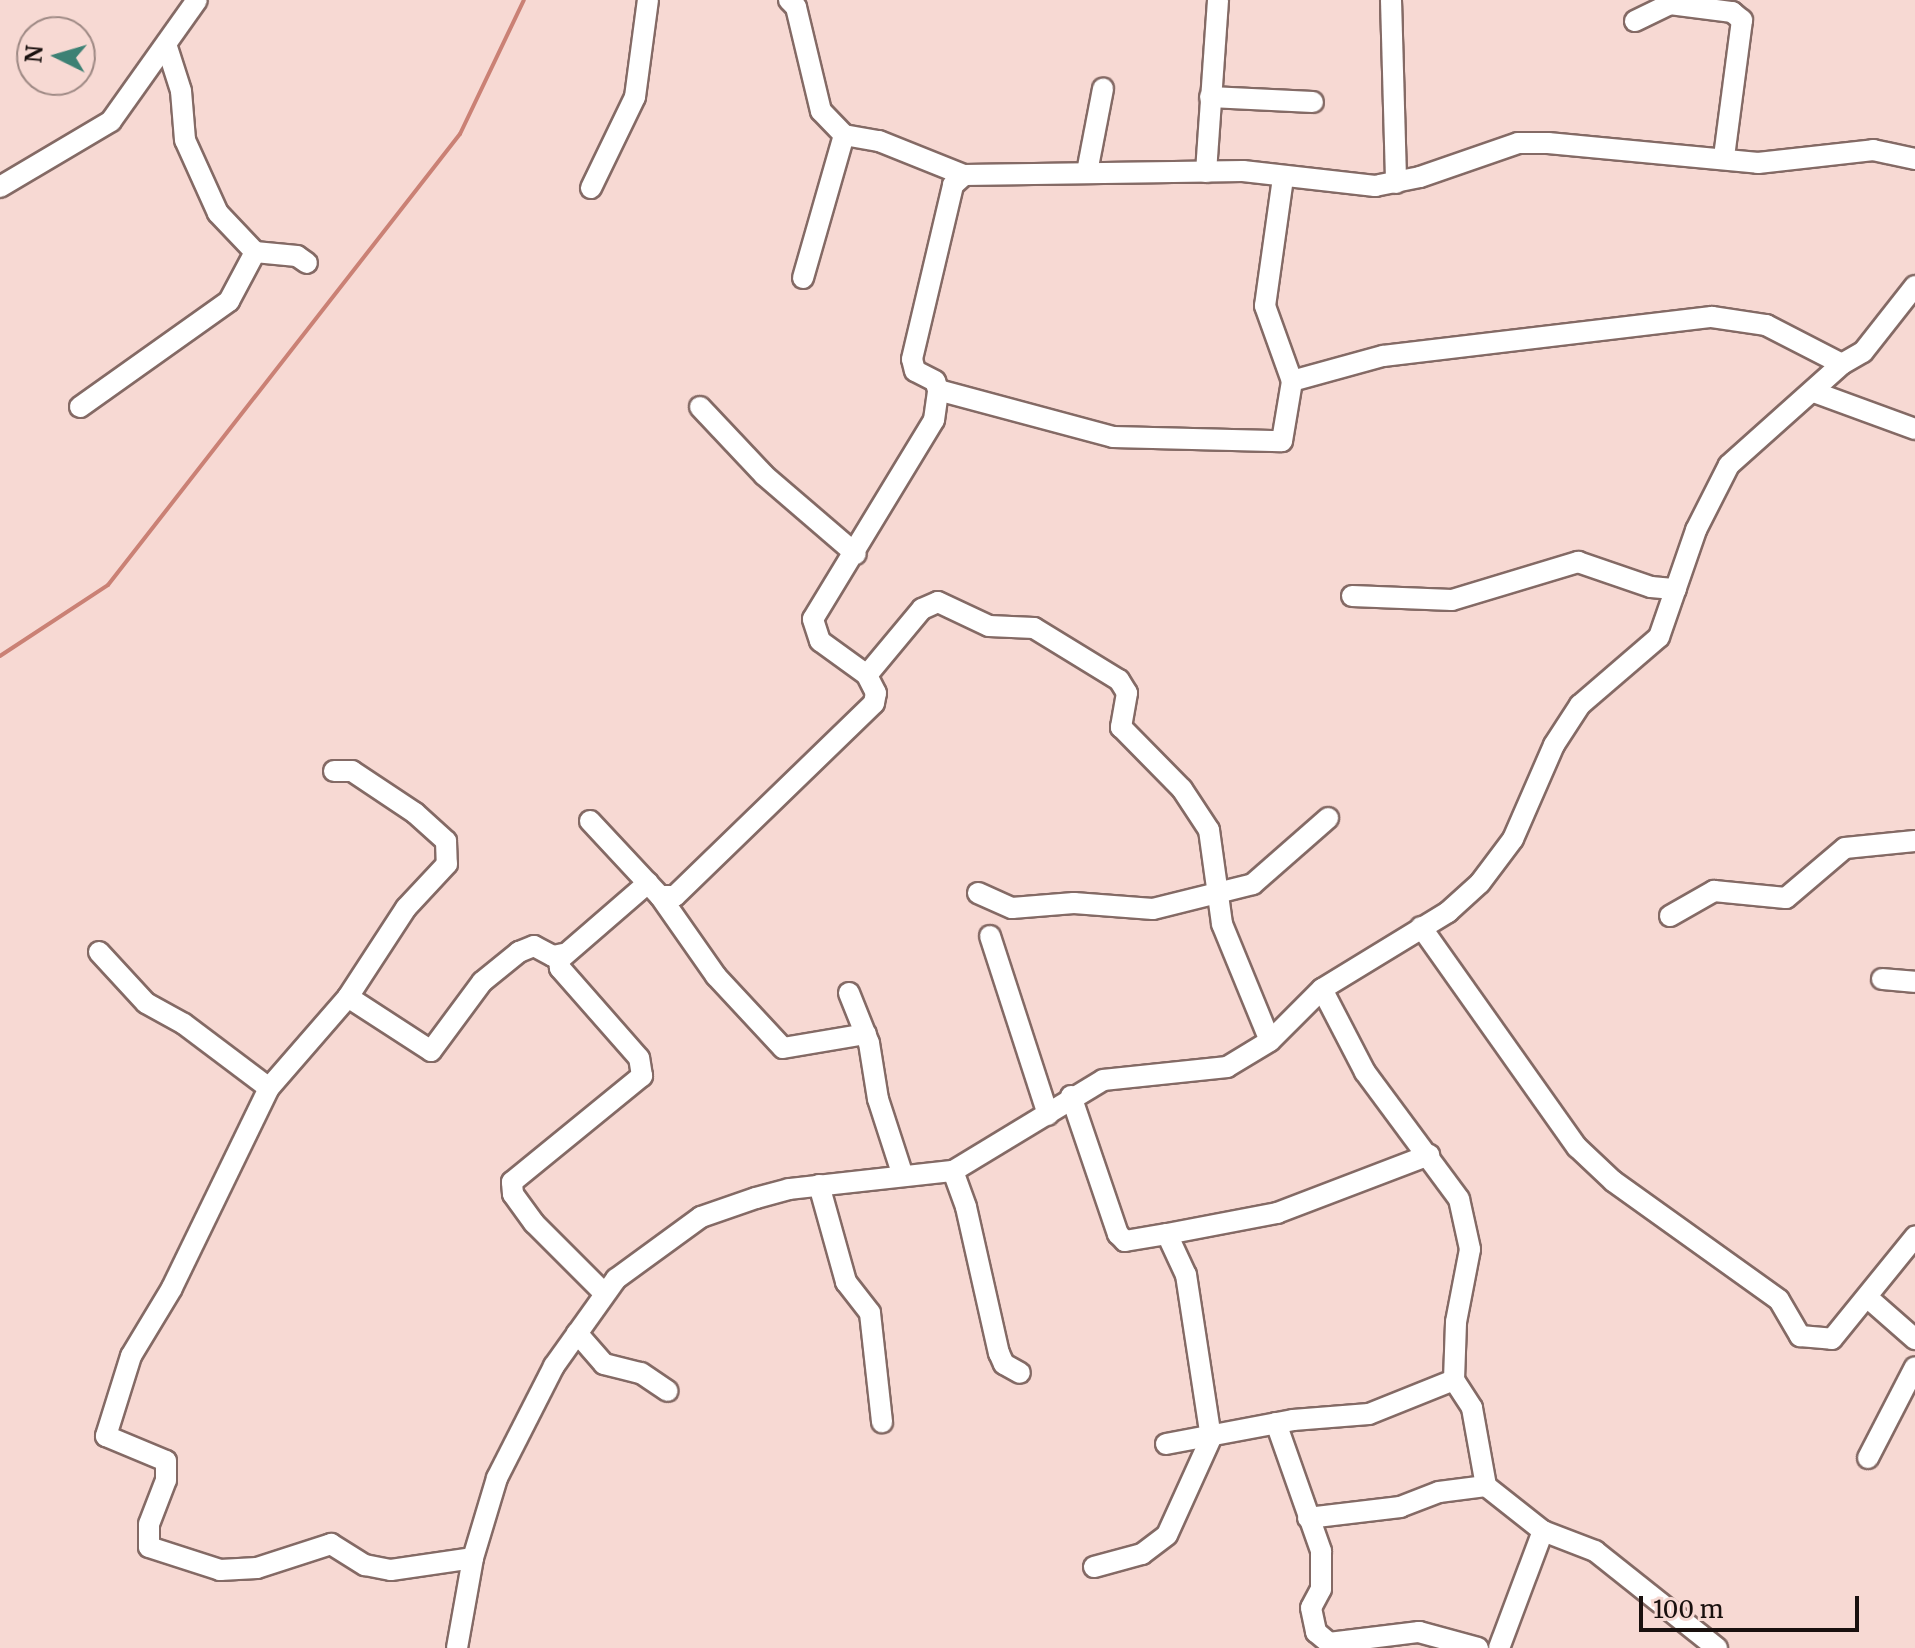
<!DOCTYPE html>
<style>
body{margin:0}
#map{position:relative;width:1915px;height:1648px;overflow:hidden;background:#f7d9d3;font-family:Merriweather,serif}
div>[style]{position:absolute}
.stream>*{height:4px;margin:-2px;padding:0 2px;transform-origin:2px;border-radius:2px;background:#ca8175}
.roads{filter:drop-shadow(2px 0 #846a65) drop-shadow(-2px 0 #846a65) drop-shadow(0 2px #846a65) drop-shadow(0 -2px #846a65)}
.minor>*{height:20px;margin:-10px;padding:0 10px;transform-origin:10px;border-radius:10px;background:#fff}
span{translate:-50% -50%;white-space:nowrap;text-align:center;line-height:1.15;-webkit-text-stroke:6px #f7d9d3;paint-order:stroke}
.north{position:absolute;left:16px;top:16px;width:80px;height:80px;box-sizing:border-box;background:#f7d9d3;border:2px solid #9e8984;border-radius:50%;rotate:275deg;font-size:22px;font-weight:700;line-height:32px;text-align:center;color:#19100e}
.north::after{content:'';display:block;margin:auto;width:28px;height:36px;background:#3d8174;clip-path:polygon(50% 0,100% 100%,50% 72%,0 100%)}
.scale{position:absolute;left:1639px;top:1596px;width:220px;height:36px;box-sizing:border-box;border:4px solid #19100e;border-top:0;padding-left:10px;font-size:24px;line-height:28px;white-space:nowrap;color:#19100e;-webkit-text-stroke:6px #f7d9d3;paint-order:stroke}
</style>
<div id="map">
<div class="stream">
<i style="left:0;top:656px;width:129px;rotate:-33.3deg"></i>
<i style="left:108px;top:585px;width:572px;rotate:-52.03deg"></i>
<i style="left:460px;top:134px;width:148px;rotate:-64.5deg"></i>
</div>
<div class="roads">
<div class="minor">
<i style="left:789px;top:0;width:10px;rotate:45deg"></i>
<i style="left:796px;top:7px;width:107px;rotate:76.5deg"></i>
<i style="left:821px;top:111px;width:33px;rotate:46deg"></i>
<i style="left:844px;top:135px;width:36px;rotate:10deg"></i>
<i style="left:879px;top:141px;width:92px;rotate:21.8deg"></i>
<i style="left:964px;top:175px;width:279px;rotate:-0.8deg"></i>
<i style="left:1243px;top:171px;width:133px;rotate:6.5deg"></i>
<i style="left:1375px;top:186px;width:46px;rotate:-11.3deg"></i>
<i style="left:1420px;top:177px;width:104px;rotate:-19.1deg"></i>
<i style="left:1518px;top:143px;width:30px"></i>
<i style="left:1548px;top:143px;width:211px;rotate:5.4deg"></i>
<i style="left:1758px;top:163px;width:116px;rotate:-6.4deg"></i>
<i style="left:1873px;top:150px;width:43px;rotate:12.1deg"></i>
<i style="left:1391px;top:0;width:183px;rotate:88.4deg"></i>
<i style="left:1635px;top:21px;width:39px;rotate:-26deg"></i>
<i style="left:1670px;top:4px;width:63px;rotate:7.4deg"></i>
<i style="left:1732px;top:12px;width:13px;rotate:39deg"></i>
<i style="left:1742px;top:20px;width:138px;rotate:97.5deg"></i>
<i style="left:167px;top:47px;width:46px;rotate:72.3deg"></i>
<i style="left:181px;top:91px;width:49px;rotate:85.3deg"></i>
<i style="left:185px;top:140px;width:80px;rotate:65.7deg"></i>
<i style="left:218px;top:213px;width:54px;rotate:46.5deg"></i>
<i style="left:255px;top:252px;width:42px;rotate:5.4deg"></i>
<i style="left:297px;top:256px;width:12px;rotate:35deg"></i>
<i style="left:1210px;top:97px;width:103px;rotate:2.8deg"></i>
<i style="left:1087px;top:172px;width:85px;rotate:-79.1deg"></i>
<i style="left:1206px;top:172px;width:172px;rotate:-86deg"></i>
<i style="left:0;top:187px;width:129px;rotate:-30.7deg"></i>
<i style="left:111px;top:121px;width:148px;rotate:-54.6deg"></i>
<i style="left:591px;top:188px;width:101px;rotate:-64.2deg"></i>
<i style="left:635px;top:97px;width:98px;rotate:-82.4deg"></i>
<i style="left:803px;top:278px;width:149px;rotate:-74deg"></i>
<i style="left:1292px;top:381px;width:94px;rotate:-15.4deg"></i>
<i style="left:1383px;top:356px;width:331px;rotate:-6.8deg"></i>
<i style="left:1712px;top:317px;width:55px;rotate:8.4deg"></i>
<i style="left:1766px;top:325px;width:85px;rotate:27.2deg"></i>
<i style="left:938px;top:390px;width:181px;rotate:15deg"></i>
<i style="left:1113px;top:437px;width:169px;rotate:1.4deg"></i>
<i style="left:1282px;top:441px;width:61px;rotate:-80.5deg"></i>
<i style="left:1292px;top:381px;width:80px;rotate:-109.8deg"></i>
<i style="left:1265px;top:306px;width:129px;rotate:-82deg"></i>
<i style="left:1814px;top:392px;width:108px;rotate:20.1deg"></i>
<i style="left:80px;top:407px;width:183px;rotate:-35.4deg"></i>
<i style="left:229px;top:301px;width:55px;rotate:-62deg"></i>
<i style="left:700px;top:407px;width:93px;rotate:46.7deg"></i>
<i style="left:764px;top:475px;width:121px;rotate:40.7deg"></i>
<i style="left:1352px;top:596px;width:100px;rotate:2.3deg"></i>
<i style="left:1452px;top:600px;width:132px;rotate:-16.8deg"></i>
<i style="left:1578px;top:562px;width:77px;rotate:18.9deg"></i>
<i style="left:1651px;top:587px;width:25px;rotate:5deg"></i>
<i style="left:867px;top:675px;width:86px;rotate:-50.2deg"></i>
<i style="left:922px;top:609px;width:17px;rotate:-24deg"></i>
<i style="left:938px;top:602px;width:56px;rotate:25.2deg"></i>
<i style="left:989px;top:626px;width:45px;rotate:2.5deg"></i>
<i style="left:1034px;top:628px;width:100px;rotate:31.5deg"></i>
<i style="left:1119px;top:680px;width:15px;rotate:58deg"></i>
<i style="left:1127px;top:693px;width:35px;rotate:100deg"></i>
<i style="left:1121px;top:727px;width:87px;rotate:45.5deg"></i>
<i style="left:1182px;top:789px;width:49px;rotate:56.6deg"></i>
<i style="left:1209px;top:830px;width:95px;rotate:82.1deg"></i>
<i style="left:1222px;top:924px;width:126px;rotate:67.7deg"></i>
<i style="left:334px;top:771px;width:18px"></i>
<i style="left:352px;top:771px;width:76px;rotate:33.7deg"></i>
<i style="left:415px;top:813px;width:42px;rotate:42.1deg"></i>
<i style="left:446px;top:841px;width:23px;rotate:88deg"></i>
<i style="left:447px;top:864px;width:60px;rotate:133deg"></i>
<i style="left:406px;top:908px;width:106px;rotate:123.1deg"></i>
<i style="left:348px;top:997px;width:121px;rotate:131deg"></i>
<i style="left:269px;top:1088px;width:222px;rotate:115.9deg"></i>
<i style="left:172px;top:1288px;width:79px;rotate:121.1deg"></i>
<i style="left:131px;top:1356px;width:84px;rotate:107.4deg"></i>
<i style="left:106px;top:1436px;width:65px;rotate:22.6deg"></i>
<i style="left:166px;top:1461px;width:19px;rotate:90deg"></i>
<i style="left:166px;top:1480px;width:47px;rotate:111.1deg"></i>
<i style="left:149px;top:1524px;width:23px;rotate:90deg"></i>
<i style="left:149px;top:1547px;width:75px;rotate:17.9deg"></i>
<i style="left:220px;top:1570px;width:37px;rotate:-3deg"></i>
<i style="left:257px;top:1568px;width:78px;rotate:-18deg"></i>
<i style="left:331px;top:1544px;width:40px;rotate:32deg"></i>
<i style="left:365px;top:1565px;width:26px;rotate:11deg"></i>
<i style="left:391px;top:1570px;width:83px;rotate:-8.3deg"></i>
<i style="left:590px;top:821px;width:103px;rotate:47deg"></i>
<i style="left:660px;top:896px;width:15px"></i>
<i style="left:675px;top:896px;width:277px;rotate:-44.1deg"></i>
<i style="left:874px;top:703px;width:10px;rotate:-79deg"></i>
<i style="left:876px;top:693px;width:20px;rotate:-117deg"></i>
<i style="left:867px;top:675px;width:58px;rotate:-144.1deg"></i>
<i style="left:820px;top:641px;width:23px;rotate:-108deg"></i>
<i style="left:813px;top:619px;width:233px;rotate:-58.7deg"></i>
<i style="left:934px;top:420px;width:30px;rotate:-82deg"></i>
<i style="left:938px;top:390px;width:9px;rotate:-108deg"></i>
<i style="left:935px;top:381px;width:22px;rotate:-153deg"></i>
<i style="left:915px;top:371px;width:12px;rotate:-104deg"></i>
<i style="left:912px;top:359px;width:179px;rotate:-76.7deg"></i>
<i style="left:953px;top:185px;width:15px;rotate:-42deg"></i>
<i style="left:978px;top:893px;width:37px;rotate:24deg"></i>
<i style="left:1012px;top:908px;width:62px;rotate:-4.6deg"></i>
<i style="left:1074px;top:903px;width:79px;rotate:4.3deg"></i>
<i style="left:1153px;top:909px;width:103px;rotate:-14deg"></i>
<i style="left:1253px;top:884px;width:100px;rotate:-41.3deg"></i>
<i style="left:660px;top:896px;width:98px;rotate:55deg"></i>
<i style="left:716px;top:976px;width:98px;rotate:47.1deg"></i>
<i style="left:783px;top:1048px;width:84px;rotate:-9.6deg"></i>
<i style="left:1670px;top:916px;width:51px;rotate:-29.6deg"></i>
<i style="left:1714px;top:891px;width:72px;rotate:5.6deg"></i>
<i style="left:1786px;top:898px;width:77px;rotate:-40.3deg"></i>
<i style="left:1845px;top:848px;width:70px;rotate:-5.7deg"></i>
<i style="left:1421px;top:927px;width:270px;rotate:54.7deg"></i>
<i style="left:1577px;top:1147px;width:50px;rotate:43.4deg"></i>
<i style="left:1613px;top:1181px;width:204px;rotate:35.6deg"></i>
<i style="left:1779px;top:1300px;width:42px;rotate:59.7deg"></i>
<i style="left:1800px;top:1336px;width:32px;rotate:5deg"></i>
<i style="left:1832px;top:1339px;width:132px;rotate:-50.9deg"></i>
<i style="left:990px;top:936px;width:188px;rotate:72deg"></i>
<i style="left:99px;top:952px;width:69px;rotate:47.3deg"></i>
<i style="left:146px;top:1003px;width:43px;rotate:28.9deg"></i>
<i style="left:184px;top:1024px;width:106px;rotate:37deg"></i>
<i style="left:1882px;top:979px;width:33px;rotate:5deg"></i>
<i style="left:849px;top:993px;width:54px;rotate:68.2deg"></i>
<i style="left:869px;top:1043px;width:57px;rotate:80.9deg"></i>
<i style="left:878px;top:1099px;width:81px;rotate:72deg"></i>
<i style="left:348px;top:997px;width:99px;rotate:33deg"></i>
<i style="left:431px;top:1051px;width:86px;rotate:-53.5deg"></i>
<i style="left:482px;top:982px;width:48px;rotate:-39deg"></i>
<i style="left:519px;top:952px;width:16px;rotate:-22deg"></i>
<i style="left:534px;top:946px;width:21px;rotate:28deg"></i>
<i style="left:553px;top:956px;width:10px;rotate:-11deg"></i>
<i style="left:1071px;top:1096px;width:146px;rotate:71.2deg"></i>
<i style="left:1118px;top:1234px;width:10px;rotate:45deg"></i>
<i style="left:1125px;top:1241px;width:43px;rotate:-9.5deg"></i>
<i style="left:953px;top:1171px;width:38px;rotate:70deg"></i>
<i style="left:966px;top:1207px;width:150px;rotate:77.3deg"></i>
<i style="left:999px;top:1353px;width:12px;rotate:66deg"></i>
<i style="left:1004px;top:1364px;width:18px;rotate:29deg"></i>
<i style="left:819px;top:1185px;width:101px;rotate:74.4deg"></i>
<i style="left:846px;top:1282px;width:39px;rotate:52deg"></i>
<i style="left:870px;top:1313px;width:110px;rotate:83.7deg"></i>
<i style="left:604px;top:1293px;width:99px;rotate:-135deg"></i>
<i style="left:534px;top:1223px;width:36px;rotate:-126deg"></i>
<i style="left:513px;top:1194px;width:12px;rotate:-95deg"></i>
<i style="left:512px;top:1182px;width:168px;rotate:-39.2deg"></i>
<i style="left:642px;top:1076px;width:18px;rotate:-99deg"></i>
<i style="left:639px;top:1058px;width:120px;rotate:-131.3deg"></i>
<i style="left:560px;top:968px;width:8px;rotate:-97deg"></i>
<i style="left:559px;top:960px;width:118px;rotate:-40.9deg"></i>
<i style="left:1867px;top:1297px;width:64px;rotate:41.2deg"></i>
<i style="left:577px;top:1333px;width:41px;rotate:48.9deg"></i>
<i style="left:604px;top:1364px;width:38px;rotate:14deg"></i>
<i style="left:641px;top:1373px;width:32px;rotate:34deg"></i>
<i style="left:1454px;top:1380px;width:33px;rotate:57deg"></i>
<i style="left:1472px;top:1408px;width:79px;rotate:79.8deg"></i>
<i style="left:1486px;top:1486px;width:73px;rotate:38.3deg"></i>
<i style="left:1543px;top:1531px;width:56px;rotate:21deg"></i>
<i style="left:1595px;top:1551px;width:156px;rotate:38.5deg"></i>
<i style="left:1276px;top:1423px;width:136px;rotate:70.6deg"></i>
<i style="left:1321px;top:1551px;width:38px;rotate:90deg"></i>
<i style="left:1321px;top:1589px;width:21px;rotate:118deg"></i>
<i style="left:1311px;top:1608px;width:25px;rotate:78deg"></i>
<i style="left:1316px;top:1632px;width:17px;rotate:40deg"></i>
<i style="left:1329px;top:1643px;width:91px;rotate:-7deg"></i>
<i style="left:1419px;top:1632px;width:61px;rotate:15.2deg"></i>
<i style="left:1166px;top:1444px;width:129px;rotate:-10.7deg"></i>
<i style="left:1293px;top:1420px;width:76px;rotate:-4.5deg"></i>
<i style="left:1369px;top:1414px;width:92px;rotate:-21.8deg"></i>
<i style="left:1454px;top:1380px;width:58px;rotate:-88deg"></i>
<i style="left:1456px;top:1322px;width:74px;rotate:-79.1deg"></i>
<i style="left:1470px;top:1249px;width:51px;rotate:-102.4deg"></i>
<i style="left:1459px;top:1199px;width:158px;rotate:-126.5deg"></i>
<i style="left:1365px;top:1072px;width:93px;rotate:-117.4deg"></i>
<i style="left:1868px;top:1458px;width:102px;rotate:-62.7deg"></i>
<i style="left:1308px;top:1518px;width:93px;rotate:-6.8deg"></i>
<i style="left:1400px;top:1507px;width:42px;rotate:-21deg"></i>
<i style="left:1439px;top:1492px;width:47px;rotate:-7.3deg"></i>
<i style="left:1094px;top:1567px;width:50px;rotate:-15.2deg"></i>
<i style="left:1142px;top:1554px;width:31px;rotate:-37deg"></i>
<i style="left:1167px;top:1535px;width:107px;rotate:-65.6deg"></i>
<i style="left:1211px;top:1438px;width:165px;rotate:-98.7deg"></i>
<i style="left:1186px;top:1275px;width:45px;rotate:-114.9deg"></i>
<i style="left:1167px;top:1234px;width:112px;rotate:-10.8deg"></i>
<i style="left:1277px;top:1213px;width:163px;rotate:-20.9deg"></i>
<i style="left:457px;top:1648px;width:91px;rotate:-79.9deg"></i>
<i style="left:473px;top:1558px;width:84px;rotate:-73.3deg"></i>
<i style="left:497px;top:1478px;width:126px;rotate:-63deg"></i>
<i style="left:554px;top:1366px;width:107px;rotate:-54.5deg"></i>
<i style="left:616px;top:1279px;width:105px;rotate:-36.1deg"></i>
<i style="left:701px;top:1217px;width:58px;rotate:-19.1deg"></i>
<i style="left:756px;top:1198px;width:34px;rotate:-15deg"></i>
<i style="left:789px;top:1189px;width:165px;rotate:-6.3deg"></i>
<i style="left:953px;top:1171px;width:175px;rotate:-31.2deg"></i>
<i style="left:1103px;top:1080px;width:125px;rotate:-6deg"></i>
<i style="left:1227px;top:1067px;width:50px;rotate:-31.2deg"></i>
<i style="left:1270px;top:1041px;width:74px;rotate:-45deg"></i>
<i style="left:1322px;top:989px;width:148px;rotate:-31.4deg"></i>
<i style="left:1448px;top:912px;width:43px;rotate:-42.2deg"></i>
<i style="left:1480px;top:883px;width:55px;rotate:-53.1deg"></i>
<i style="left:1513px;top:839px;width:103px;rotate:-66.4deg"></i>
<i style="left:1554px;top:745px;width:48px;rotate:-57deg"></i>
<i style="left:1580px;top:705px;width:104px;rotate:-40.7deg"></i>
<i style="left:1659px;top:637px;width:113px;rotate:-70.9deg"></i>
<i style="left:1696px;top:530px;width:73px;rotate:-63.1deg"></i>
<i style="left:1729px;top:465px;width:152px;rotate:-41.8deg"></i>
<i style="left:1842px;top:364px;width:24px;rotate:-30deg"></i>
<i style="left:1863px;top:352px;width:84px;rotate:-51.8deg"></i>
<i style="left:1499px;top:1648px;width:125px;rotate:-69.4deg"></i>
</div>
</div>
<div class="north">N</div>
<div class="scale">100 m</div>
</div>
